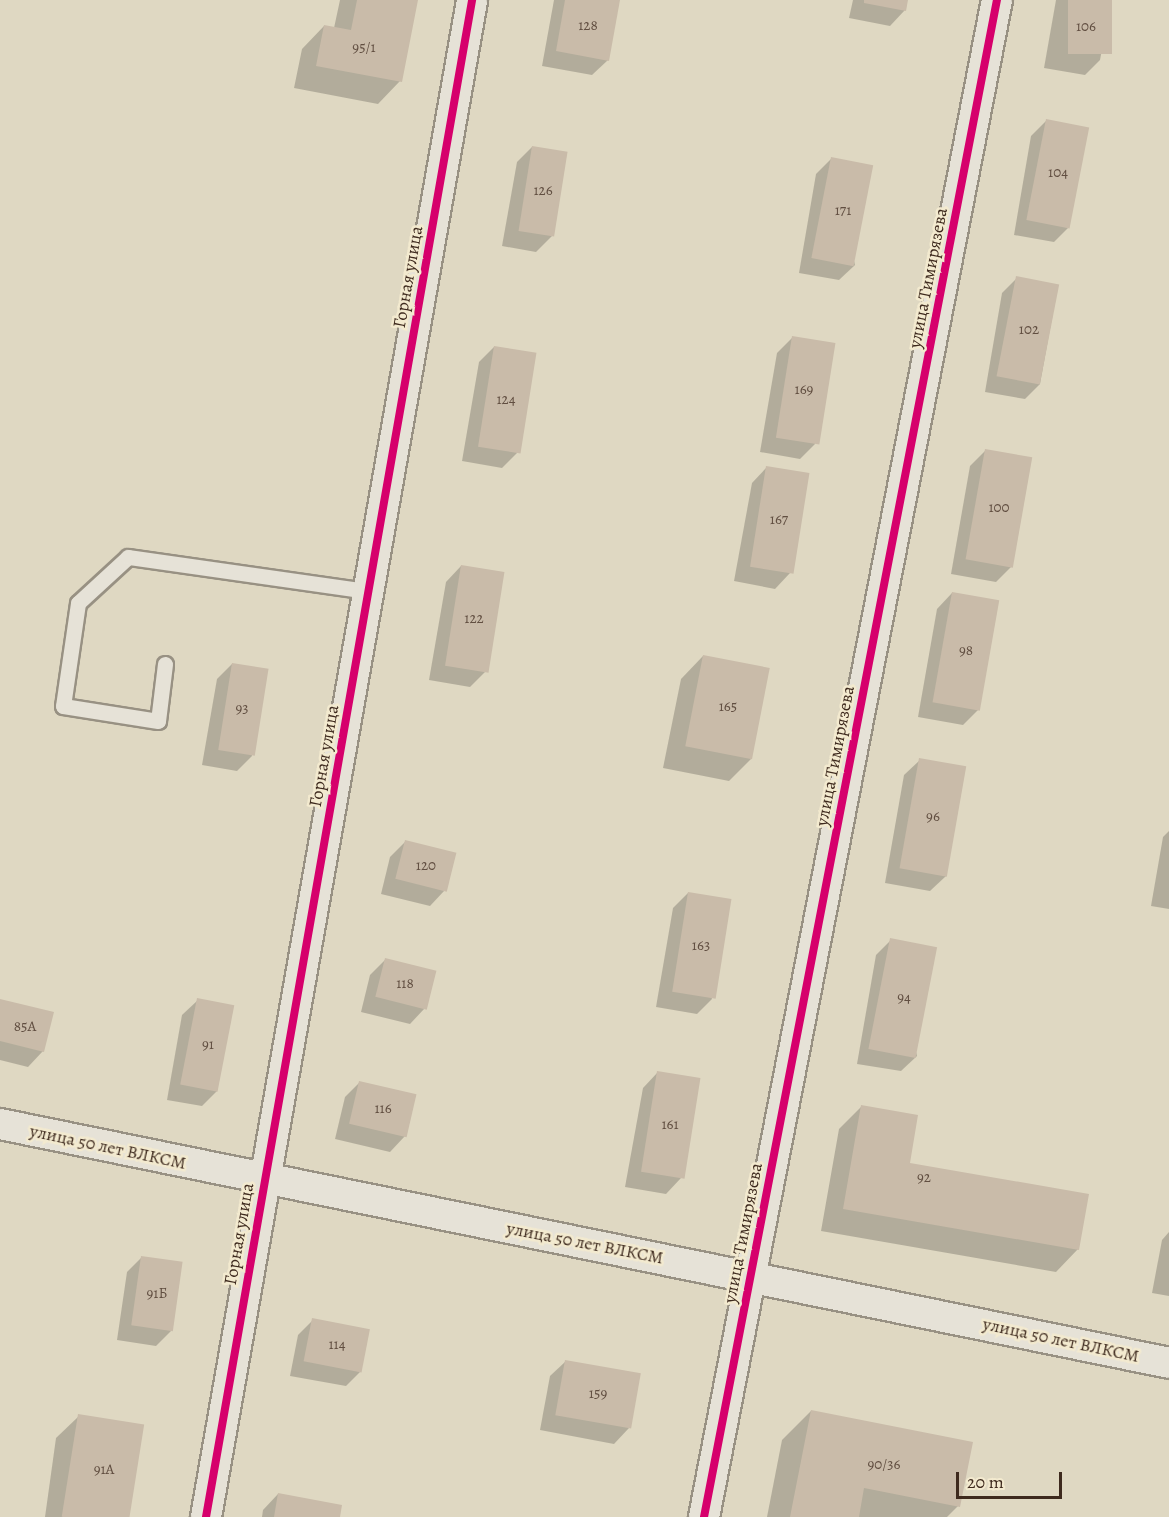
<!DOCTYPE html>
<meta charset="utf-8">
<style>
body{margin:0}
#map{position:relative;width:1169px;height:1517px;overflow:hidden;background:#dfd8c2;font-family:Alegreya,serif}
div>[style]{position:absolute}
.shadow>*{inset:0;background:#0003}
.building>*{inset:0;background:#c9bba9;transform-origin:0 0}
.roads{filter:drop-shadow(2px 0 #989183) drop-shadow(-2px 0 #989183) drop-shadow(0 2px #989183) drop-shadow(0 -2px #989183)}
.lane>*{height:15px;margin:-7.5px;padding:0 7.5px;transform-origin:7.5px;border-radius:7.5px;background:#e6e2d7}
.street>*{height:30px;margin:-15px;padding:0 15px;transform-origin:15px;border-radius:15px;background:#e6e2d7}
.cycleway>*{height:8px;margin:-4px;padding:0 4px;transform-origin:4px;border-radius:4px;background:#d6006c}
span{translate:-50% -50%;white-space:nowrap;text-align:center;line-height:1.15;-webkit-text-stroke:5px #f3eacf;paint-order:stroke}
.number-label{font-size:15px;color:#614e41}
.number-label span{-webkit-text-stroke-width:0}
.street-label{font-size:18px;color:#3e2a1e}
.scale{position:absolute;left:956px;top:1472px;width:106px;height:27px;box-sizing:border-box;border:3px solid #3e2a1e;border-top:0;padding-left:8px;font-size:18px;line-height:21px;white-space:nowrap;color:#3e2a1e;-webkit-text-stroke:4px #f3eacf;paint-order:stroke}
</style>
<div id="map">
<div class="shadow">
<i style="clip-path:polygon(340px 0,416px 0,400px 81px,378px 104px,294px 88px,302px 49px,324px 26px,334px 28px)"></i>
<i style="clip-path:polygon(554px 0,618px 0,608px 60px,592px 75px,542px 66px)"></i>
<i style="clip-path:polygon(853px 0,907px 0,905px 10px,890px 26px,849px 18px)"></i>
<i style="clip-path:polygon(1056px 0,1111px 0,1100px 60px,1085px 75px,1044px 68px)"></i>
<i style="clip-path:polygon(1046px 121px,1069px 227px,1054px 242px,1014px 235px,1031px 136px)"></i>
<i style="clip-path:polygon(532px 147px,552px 236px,536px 252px,502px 246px,517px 162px)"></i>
<i style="clip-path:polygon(831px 159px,855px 265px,839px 280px,799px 273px,816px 174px)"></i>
<i style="clip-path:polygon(1017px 278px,1058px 285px,1040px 384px,1025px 399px,985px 392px,1002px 293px)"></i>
<i style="clip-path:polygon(792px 338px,815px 444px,800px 459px,760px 452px,777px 353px)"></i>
<i style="clip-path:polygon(494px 347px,517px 453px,502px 468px,462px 461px,479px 362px)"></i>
<i style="clip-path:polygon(986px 450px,1011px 567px,996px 582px,951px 574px,970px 466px)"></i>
<i style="clip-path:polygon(767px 467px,790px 573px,775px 589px,734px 581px,752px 483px)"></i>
<i style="clip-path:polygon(461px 566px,485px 672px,470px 687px,429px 680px,446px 582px)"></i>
<i style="clip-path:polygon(952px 593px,997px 601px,978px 710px,963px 725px,918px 717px,937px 609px)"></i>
<i style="clip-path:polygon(703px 656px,751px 759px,729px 781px,663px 768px,681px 679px)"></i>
<i style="clip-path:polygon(232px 664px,252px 756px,237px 771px,202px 765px,217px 679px)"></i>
<i style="clip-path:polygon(920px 760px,946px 876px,930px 891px,885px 883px,904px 775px)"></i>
<i style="clip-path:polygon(1169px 831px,1169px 909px,1151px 906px,1163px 837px)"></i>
<i style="clip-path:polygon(405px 842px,445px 890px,430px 906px,381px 894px,390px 857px)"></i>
<i style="clip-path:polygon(688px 893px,712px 999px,697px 1014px,656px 1007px,673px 908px)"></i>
<i style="clip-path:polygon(891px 940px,917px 1056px,901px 1071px,857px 1064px,876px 955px)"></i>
<i style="clip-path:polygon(385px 960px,425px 1008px,410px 1024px,361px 1012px,370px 975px)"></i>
<i style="clip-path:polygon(198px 1000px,217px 1091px,202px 1106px,167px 1100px,182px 1015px)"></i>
<i style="clip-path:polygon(0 1001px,43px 1051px,28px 1067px,0 1060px)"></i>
<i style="clip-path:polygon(658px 1072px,681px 1178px,666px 1194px,625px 1187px,643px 1088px)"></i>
<i style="clip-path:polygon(360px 1082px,405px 1136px,390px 1152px,335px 1139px,345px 1097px)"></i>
<i style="clip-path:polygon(861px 1107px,908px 1164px,1078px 1249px,1056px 1272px,821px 1231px,839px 1129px)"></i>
<i style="clip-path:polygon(1169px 1232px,1169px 1296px,1152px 1293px,1162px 1240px)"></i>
<i style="clip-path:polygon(142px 1257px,171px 1331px,156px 1346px,117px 1340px,127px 1272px)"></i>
<i style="clip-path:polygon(313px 1320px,361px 1371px,346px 1386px,290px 1376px,298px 1335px)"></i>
<i style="clip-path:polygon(566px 1361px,629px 1428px,614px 1444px,540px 1430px,550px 1376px)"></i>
<i style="clip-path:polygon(811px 1411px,958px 1506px,947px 1517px,767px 1517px,782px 1440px)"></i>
<i style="clip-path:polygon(79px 1416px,129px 1517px,45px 1517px,56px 1438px)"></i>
<i style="clip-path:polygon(278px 1494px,338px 1517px,262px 1517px,263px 1510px)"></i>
</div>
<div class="building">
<i style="clip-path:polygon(357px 0,418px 0,402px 82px,316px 66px,324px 25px,351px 30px)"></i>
<i style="clip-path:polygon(565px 0,620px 0,609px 61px,556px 51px)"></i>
<i style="clip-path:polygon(864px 0,908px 0,906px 11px,864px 3px)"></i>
<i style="left:1068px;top:0;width:44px;height:54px"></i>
<i style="left:1046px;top:119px;width:44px;height:103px;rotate:11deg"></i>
<i style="left:532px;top:146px;width:36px;height:86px;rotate:9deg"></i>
<i style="left:831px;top:157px;width:43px;height:103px;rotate:11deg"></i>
<i style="left:1016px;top:276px;width:44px;height:102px;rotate:11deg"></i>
<i style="left:792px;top:336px;width:44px;height:103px;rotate:9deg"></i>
<i style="left:494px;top:346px;width:43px;height:102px;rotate:9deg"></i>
<i style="left:985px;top:449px;width:48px;height:112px;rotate:10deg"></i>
<i style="left:766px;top:466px;width:44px;height:102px;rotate:9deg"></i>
<i style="left:461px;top:565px;width:44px;height:102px;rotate:9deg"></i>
<i style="left:952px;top:592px;width:48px;height:112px;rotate:10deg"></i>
<i style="left:703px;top:655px;width:68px;height:93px;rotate:11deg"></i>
<i style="left:232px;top:663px;width:37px;height:88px;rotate:9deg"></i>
<i style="left:919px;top:758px;width:48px;height:112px;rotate:10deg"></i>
<i style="left:405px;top:840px;width:53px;height:40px;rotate:14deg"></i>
<i style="left:688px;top:892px;width:44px;height:101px;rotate:9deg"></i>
<i style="left:890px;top:938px;width:48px;height:113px;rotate:11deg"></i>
<i style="left:385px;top:958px;width:53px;height:40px;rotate:14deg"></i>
<i style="left:197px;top:998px;width:38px;height:88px;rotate:11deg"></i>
<i style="clip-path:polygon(0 999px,54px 1012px,44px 1052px,0 1041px)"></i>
<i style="left:657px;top:1071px;width:44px;height:102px;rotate:9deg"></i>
<i style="left:359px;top:1081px;width:59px;height:44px;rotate:13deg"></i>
<i style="clip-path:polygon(861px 1105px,918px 1115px,910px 1163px,1089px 1194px,1079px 1250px,843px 1209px)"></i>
<i style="left:141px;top:1256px;width:42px;height:70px;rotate:8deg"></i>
<i style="left:312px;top:1318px;width:59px;height:44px;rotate:11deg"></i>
<i style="left:565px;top:1360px;width:77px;height:56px;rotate:10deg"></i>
<i style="clip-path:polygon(811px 1410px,973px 1442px,960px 1507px,864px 1488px,859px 1517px,790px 1517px)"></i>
<i style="left:78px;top:1414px;width:67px;height:104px;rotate:9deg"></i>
<i style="clip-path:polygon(278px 1493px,342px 1505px,340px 1517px,274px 1517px)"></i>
</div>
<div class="roads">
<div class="lane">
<i style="left:165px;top:664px;width:57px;rotate:97deg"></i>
<i style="left:158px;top:721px;width:96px;rotate:-171deg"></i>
<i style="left:63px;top:706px;width:104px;rotate:-81.7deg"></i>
<i style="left:78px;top:603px;width:68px;rotate:-42.6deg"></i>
<i style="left:128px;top:557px;width:242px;rotate:8.1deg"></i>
</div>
<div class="street">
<i style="left:0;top:1124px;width:1193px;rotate:11.55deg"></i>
<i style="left:206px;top:1517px;width:1540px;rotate:-80.05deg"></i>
<i style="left:704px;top:1517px;width:1545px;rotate:-79.07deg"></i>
</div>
</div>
<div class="cycleway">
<i style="left:206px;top:1517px;width:1540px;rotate:-80.05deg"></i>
<i style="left:704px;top:1517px;width:1545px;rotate:-79.07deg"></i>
</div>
<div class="number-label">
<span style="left:588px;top:26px">128</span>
<span style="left:1086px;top:27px">106</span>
<span style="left:364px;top:48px">95/1</span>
<span style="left:1058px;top:173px">104</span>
<span style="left:543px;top:191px">126</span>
<span style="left:843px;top:211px">171</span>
<span style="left:1029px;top:330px">102</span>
<span style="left:804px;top:390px">169</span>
<span style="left:506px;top:400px">124</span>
<span style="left:999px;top:508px">100</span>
<span style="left:779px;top:520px">167</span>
<span style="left:474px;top:619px">122</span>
<span style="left:966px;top:651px">98</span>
<span style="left:728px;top:707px">165</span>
<span style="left:242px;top:709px">93</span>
<span style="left:933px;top:817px">96</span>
<span style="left:426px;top:866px">120</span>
<span style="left:701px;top:946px">163</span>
<span style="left:405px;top:984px">118</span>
<span style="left:904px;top:998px">94</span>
<span style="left:25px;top:1027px">85А</span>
<span style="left:208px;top:1045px">91</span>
<span style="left:383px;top:1109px">116</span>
<span style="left:670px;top:1125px">161</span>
<span style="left:924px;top:1178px">92</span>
<span style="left:157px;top:1294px">91Б</span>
<span style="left:337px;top:1345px">114</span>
<span style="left:598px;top:1394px">159</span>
<span style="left:884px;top:1465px">90/36</span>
<span style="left:104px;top:1470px">91А</span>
</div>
<div class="street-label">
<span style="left:408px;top:277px;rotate:-80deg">Горная улица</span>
<span style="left:928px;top:278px;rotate:-79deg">улица Тимирязева</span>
<span style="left:324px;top:756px;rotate:-80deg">Горная улица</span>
<span style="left:835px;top:756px;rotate:-79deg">улица Тимирязева</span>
<span style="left:108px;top:1147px;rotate:12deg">улица 50 лет ВЛКСМ</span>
<span style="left:743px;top:1233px;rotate:-79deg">улица Тимирязева</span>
<span style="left:239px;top:1234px;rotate:-80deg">Горная улица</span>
<span style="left:585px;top:1243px;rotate:11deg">улица 50 лет ВЛКСМ</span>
<span style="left:1061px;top:1340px;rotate:12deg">улица 50 лет ВЛКСМ</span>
</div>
<div class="scale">20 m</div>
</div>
